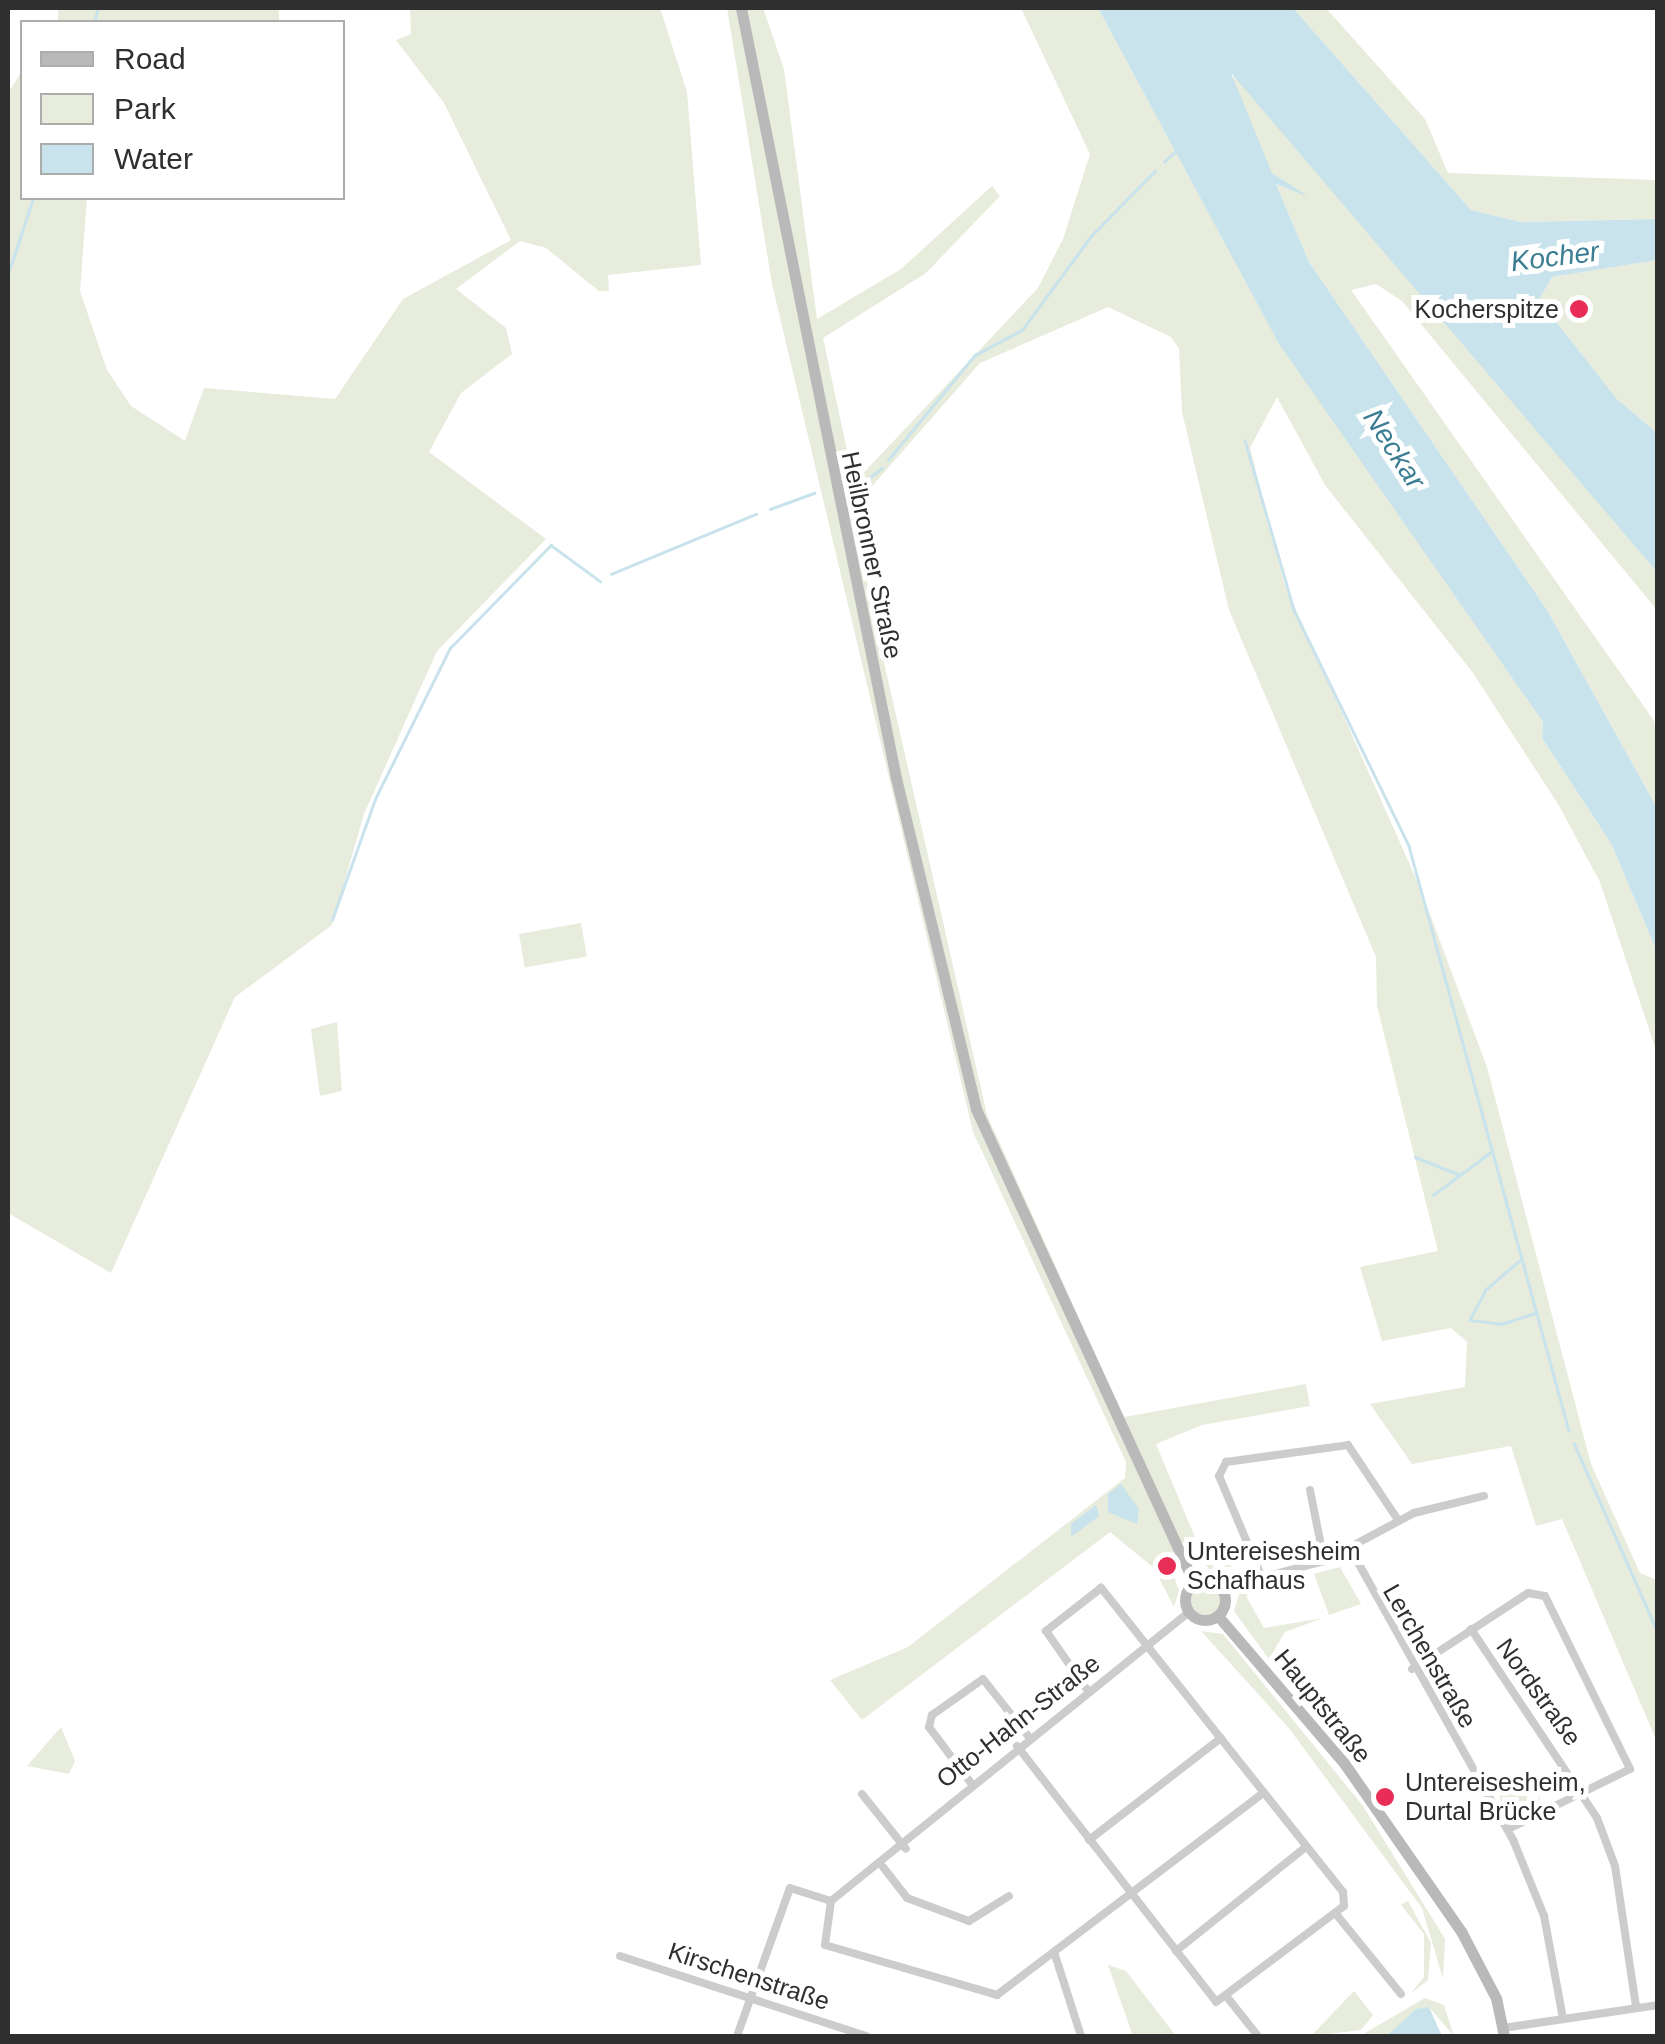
<!DOCTYPE html>
<meta charset="utf-8">
<style>
body{margin:0}
#map{position:relative;width:1665px;height:2044px;overflow:hidden;background:#fff;font-family:Arial,sans-serif}
div>[style]{position:absolute}
.green>*{inset:0;background:#e7ecdc;transform-origin:0 0}
.round{border-radius:50%}
.water>*{inset:0;background:#c8e3ec}
.stream>*{height:2.5px;margin:-1.25px;padding:0 1.25px;transform-origin:1.25px;border-radius:1.25px;background:#c8e3ec}
.minor>*{height:8px;margin:-4px;padding:0 4px;transform-origin:4px;border-radius:4px;background:#ccc}
.secondary>*{height:11px;margin:-5.5px;padding:0 5.5px;transform-origin:5.5px;border-radius:5.5px;background:#b9b9b9}
.secondary>.ring{margin:-5.5px;padding:0;box-sizing:content-box;background:none;border:11px solid #b9b9b9;border-radius:50%}
.dots>*{width:28px;height:28px;translate:-50% -50%;box-sizing:border-box;border:5px solid #fff;border-radius:50%}
span{translate:-50% -50%;white-space:nowrap;text-align:center;line-height:1.15;-webkit-text-stroke:10px #fff;paint-order:stroke}
.poi-label{font-size:25px;color:#2f2f2f}
.right{translate:-100% -50%;text-align:right}
.left{translate:0 -50%;text-align:left}
.street-label{font-size:25px;color:#2f2f2f}
.water-label{font-size:28px;color:#3b7d92;font-style:italic}
.frame{position:absolute;inset:0;border:10px solid #2f2f2f;pointer-events:none}
.legend{position:absolute;left:20px;top:20px;width:325px;height:180px;box-sizing:border-box;background:#fff;border:2px solid #acacac;margin:0;padding:12px 18px;list-style:none;font-size:30px;color:#2f2f2f}
.legend li{display:flex;align-items:center;gap:20px;height:50px}
.legend b{width:50px;border:2px solid #acacac}
</style>
<div id="map">
<div class="green">
<i style="left:58px;top:8px;width:221px;height:15px"></i>
<i style="clip-path:polygon(410px 8px,660px 8px,687px 92px,701px 265px,608px 275px,609px 291px,599px 291px,546px 248px,520px 241px,456px 289px,506px 328px,512px 354px,461px 393px,429px 452px,546px 539px,437px 651px,364px 814px,332px 925px,235px 997px,111px 1273px,8px 1213px,10px 90px,22px 71px,22px 198px,87px 198px,80px 291px,107px 370px,131px 406px,185px 441px,204px 388px,335px 399px,403px 299px,511px 240px,444px 103px,396px 40px,411px 34px)"></i>
<i style="clip-path:polygon(727px 8px,763px 8px,784px 69px,817px 319px,901px 269px,992px 186px,1000px 196px,926px 273px,823px 338px,854px 483px,1038px 288px,1063px 239px,1090px 154px,1021px 8px,1098px 8px,1275px 336px,1543px 722px,1542px 738px,1612px 845px,1657px 952px,1657px 1053px,1600px 882px,1558px 804px,1473px 673px,1325px 485px,1277px 397px,1250px 448px,1284px 583px,1419px 885px,1487px 1067px,1591px 1464px,1640px 1573px,1657px 1580px,1657px 1742px,1562px 1519px,1536px 1526px,1511px 1446px,1412px 1464px,1370px 1404px,1465px 1387px,1467px 1342px,1451px 1328px,1382px 1341px,1360px 1267px,1438px 1251px,1377px 1006px,1376px 957px,1229px 610px,1182px 412px,1179px 349px,1171px 337px,1108px 307px,980px 363px,866px 493px,857px 511px,870px 601px,987px 1115px,1124px 1417px,1306px 1384px,1310px 1406px,1202px 1425px,1156px 1444px,1197px 1542px,1212px 1562px,1234px 1566px,1209px 1569px,1186px 1540px,1167px 1558px,1179px 1590px,1174px 1607px,1154px 1568px,1110px 1532px,862px 1720px,830px 1680px,908px 1647px,1125px 1478px,1126px 1462px,973px 1132px,772px 284px)"></i>
<i style="clip-path:polygon(1293px 8px,1326px 8px,1425px 119px,1448px 173px,1657px 180px,1657px 219px,1521px 222px,1471px 210px)"></i>
<i style="clip-path:polygon(1234px 70px,1657px 572px,1657px 610px,1402px 301px,1376px 284px,1351px 290px,1657px 725px,1657px 808px,1547px 610px,1309px 262px,1276px 184px,1304px 194px,1272px 174px,1233px 95px)"></i>
<i style="clip-path:polygon(1657px 260px,1657px 433px,1617px 399px,1539px 300px,1552px 277px)"></i>
<i style="left:581px;top:923px;width:34px;height:63px;rotate:80deg"></i>
<i style="clip-path:polygon(337px 1022px,342px 1091px,320px 1096px,311px 1029px)"></i>
<i style="clip-path:polygon(1340px 1567px,1361px 1604px,1329px 1615px,1314px 1574px)"></i>
<i style="clip-path:polygon(1260px 1582px,1246px 1596px,1264px 1628px,1323px 1618px,1285px 1632px,1269px 1659px,1234px 1611px,1240px 1591px)"></i>
<i class="round" style="left:1191px;top:1585px;width:30px;height:30px"></i>
<i style="clip-path:polygon(1201px 1631px,1223px 1634px,1363px 1806px,1445px 1939px,1443px 1979px,1422px 1908px,1288px 1727px)"></i>
<i style="clip-path:polygon(1286px 1664px,1364px 1760px,1360px 1764px,1278px 1668px)"></i>
<i style="clip-path:polygon(61px 1727px,75px 1761px,69px 1774px,27px 1766px)"></i>
<i class="round" style="left:1500px;top:1777px;width:40px;height:40px"></i>
<i style="clip-path:polygon(1408px 1901px,1431px 1943px,1428px 1980px,1410px 1994px,1424px 1977px,1424px 1934px,1401px 1905px)"></i>
<i style="clip-path:polygon(1108px 1965px,1126px 1971px,1176px 2036px,1133px 2036px)"></i>
<i style="clip-path:polygon(1354px 1991px,1373px 2015px,1361px 2030px,1311px 2036px)"></i>
<i style="clip-path:polygon(1425px 1998px,1444px 2005px,1454px 2036px,1429px 2007px,1387px 2036px,1360px 2036px)"></i>
</div>
<div class="water">
<i style="clip-path:polygon(1098px 8px,1293px 8px,1471px 210px,1521px 222px,1657px 219px,1657px 260px,1552px 277px,1539px 300px,1617px 399px,1657px 433px,1657px 572px,1231px 73px,1272px 173px,1309px 197px,1276px 184px,1309px 262px,1547px 610px,1657px 808px,1657px 952px,1612px 845px,1542px 738px,1543px 722px,1279px 344px)"></i>
<i style="clip-path:polygon(1121px 1484px,1139px 1509px,1137px 1524px,1108px 1512px,1108px 1494px)"></i>
<i style="clip-path:polygon(1096px 1505px,1099px 1516px,1071px 1537px,1071px 1524px)"></i>
<i style="clip-path:polygon(1429px 2007px,1442px 2036px,1387px 2036px,1416px 2009px)"></i>
</div>
<div class="stream">
<i style="left:94px;top:22px;width:15px;rotate:-74deg"></i>
<i style="left:1164px;top:162px;width:19px;rotate:-43deg"></i>
<i style="left:8px;top:274px;width:80px;rotate:-71.8deg"></i>
<i style="left:1245px;top:440px;width:177px;rotate:73.9deg"></i>
<i style="left:1294px;top:610px;width:263px;rotate:64deg"></i>
<i style="left:1409px;top:846px;width:606px;rotate:74.7deg"></i>
<i style="left:888px;top:460px;width:136px;rotate:-50.4deg"></i>
<i style="left:975px;top:355px;width:53px;rotate:-28deg"></i>
<i style="left:1022px;top:330px;width:117px;rotate:-53.7deg"></i>
<i style="left:1091px;top:236px;width:91px;rotate:-45.4deg"></i>
<i style="left:847px;top:495px;width:44px;rotate:-37.6deg"></i>
<i style="left:770px;top:509px;width:47px;rotate:-20deg"></i>
<i style="left:611px;top:574px;width:157px;rotate:-22.5deg"></i>
<i style="left:332px;top:920px;width:128px;rotate:-70.4deg"></i>
<i style="left:375px;top:799px;width:169px;rotate:-63.6deg"></i>
<i style="left:450px;top:648px;width:144px;rotate:-45.6deg"></i>
<i style="left:551px;top:545px;width:61px;rotate:36.3deg"></i>
<i style="left:1415px;top:1157px;width:48px;rotate:21.8deg"></i>
<i style="left:1433px;top:1195px;width:74px;rotate:-36.7deg"></i>
<i style="left:1522px;top:1259px;width:48px;rotate:139.3deg"></i>
<i style="left:1486px;top:1290px;width:34px;rotate:118deg"></i>
<i style="left:1470px;top:1320px;width:31px;rotate:7deg"></i>
<i style="left:1501px;top:1324px;width:36px;rotate:-18deg"></i>
<i style="left:1574px;top:1443px;width:208px;rotate:66.1deg"></i>
</div>
<div class="minor">
<i style="left:1310px;top:1490px;width:72px;rotate:78.8deg"></i>
<i style="left:1351px;top:1550px;width:334px;rotate:60.8deg"></i>
<i style="left:1514px;top:1842px;width:80px;rotate:67.9deg"></i>
<i style="left:1544px;top:1916px;width:105px;rotate:79.5deg"></i>
<i style="left:1260px;top:1573px;width:105px;rotate:-112.9deg"></i>
<i style="left:1219px;top:1476px;width:16px;rotate:-63deg"></i>
<i style="left:1226px;top:1462px;width:123px;rotate:-7.9deg"></i>
<i style="left:1348px;top:1445px;width:90px;rotate:56.3deg"></i>
<i style="left:1222px;top:1588px;width:106px;rotate:-14.8deg"></i>
<i style="left:1324px;top:1561px;width:102px;rotate:-28.1deg"></i>
<i style="left:1414px;top:1513px;width:72px;rotate:-13.7deg"></i>
<i style="left:1471px;top:1629px;width:227px;rotate:56.3deg"></i>
<i style="left:1597px;top:1818px;width:51px;rotate:69.4deg"></i>
<i style="left:1615px;top:1866px;width:143px;rotate:81.5deg"></i>
<i style="left:1412px;top:1669px;width:139px;rotate:-33.2deg"></i>
<i style="left:1528px;top:1593px;width:17px;rotate:10deg"></i>
<i style="left:1545px;top:1596px;width:193px;rotate:63.8deg"></i>
<i style="left:1630px;top:1769px;width:136px;rotate:153.8deg"></i>
<i style="left:1017px;top:1746px;width:324px;rotate:52.1deg"></i>
<i style="left:1216px;top:2002px;width:160px;rotate:-36.9deg"></i>
<i style="left:1344px;top:1906px;width:14px;rotate:-94deg"></i>
<i style="left:1343px;top:1892px;width:389px;rotate:-128.5deg"></i>
<i style="left:1101px;top:1588px;width:70px;rotate:142deg"></i>
<i style="left:1046px;top:1631px;width:73px;rotate:55deg"></i>
<i style="left:971px;top:1783px;width:70px;rotate:-126.9deg"></i>
<i style="left:929px;top:1727px;width:12px;rotate:-76deg"></i>
<i style="left:932px;top:1715px;width:62px;rotate:-35.2deg"></i>
<i style="left:983px;top:1679px;width:74px;rotate:51.6deg"></i>
<i style="left:862px;top:1794px;width:70px;rotate:51.3deg"></i>
<i style="left:1089px;top:1840px;width:167px;rotate:-37.7deg"></i>
<i style="left:883px;top:1867px;width:39px;rotate:52deg"></i>
<i style="left:907px;top:1898px;width:66px;rotate:20.4deg"></i>
<i style="left:969px;top:1921px;width:47px;rotate:-32deg"></i>
<i style="left:831px;top:1901px;width:44px;rotate:97.8deg"></i>
<i style="left:825px;top:1945px;width:179px;rotate:16.2deg"></i>
<i style="left:997px;top:1995px;width:335px;rotate:-37.2deg"></i>
<i style="left:831px;top:1901px;width:460px;rotate:-38.9deg"></i>
<i style="left:1336px;top:1914px;width:103px;rotate:50.9deg"></i>
<i style="left:1176px;top:1951px;width:166px;rotate:-38.7deg"></i>
<i style="left:1055px;top:1955px;width:85px;rotate:72.2deg"></i>
<i style="left:620px;top:1956px;width:259px;rotate:18deg"></i>
<i style="left:1227px;top:1997px;width:50px;rotate:51.5deg"></i>
<i style="left:1503px;top:2028px;width:157px;rotate:-8.4deg"></i>
<i style="left:737px;top:2036px;width:157px;rotate:-70.3deg"></i>
<i style="left:790px;top:1888px;width:43px;rotate:17.6deg"></i>
</div>
<div class="secondary">
<i style="left:741px;top:8px;width:785px;rotate:78.62deg"></i>
<i style="left:896px;top:778px;width:341px;rotate:76.4deg"></i>
<i style="left:976px;top:1109px;width:522px;rotate:65.3deg"></i>
<i class="ring" style="left:1185px;top:1580px;width:29px;height:29px"></i>
<i style="left:1218px;top:1616px;width:194px;rotate:49.4deg"></i>
<i style="left:1344px;top:1763px;width:207px;rotate:55.2deg"></i>
<i style="left:1462px;top:1933px;width:73px;rotate:62.4deg"></i>
<i style="left:1496px;top:1998px;width:39px;rotate:78deg"></i>
</div>
<div class="dots">
<i style="left:1579px;top:309px;background:#e82e56"></i>
<i style="left:1167px;top:1566px;background:#e82e56"></i>
<i style="left:1385px;top:1797px;background:#e82e56"></i>
</div>
<div class="poi-label">
<span class="right" style="left:1559px;top:309px">Kocherspitze</span>
<span class="left" style="left:1187px;top:1566px">Untereisesheim<br>Schafhaus</span>
<span class="left" style="left:1405px;top:1797px">Untereisesheim,<br>Durtal Brücke</span>
</div>
<div class="street-label">
<span style="left:872px;top:555px;rotate:78deg">Heilbronner Straße</span>
<span style="left:1430px;top:1656px;rotate:60deg">Lerchenstraße</span>
<span style="left:1539px;top:1692px;rotate:54deg">Nordstraße</span>
<span style="left:1323px;top:1706px;rotate:51deg">Hauptstraße</span>
<span style="left:1018px;top:1721px;rotate:-38deg">Otto-Hahn-Straße</span>
<span style="left:749px;top:1976px;rotate:18deg">Kirschenstraße</span>
</div>
<div class="water-label">
<span style="left:1555px;top:257px;rotate:-7deg">Kocher</span>
<span style="left:1394px;top:449px;rotate:57deg">Neckar</span>
</div>
<div class="frame"></div>
<ul class="legend">
<li><b style="height:12px;background:#b9b9b9"></b>Road</li>
<li><b style="height:28px;background:#e7ecdc"></b>Park</li>
<li><b style="height:28px;background:#c8e3ec"></b>Water</li>
</ul>
</div>
